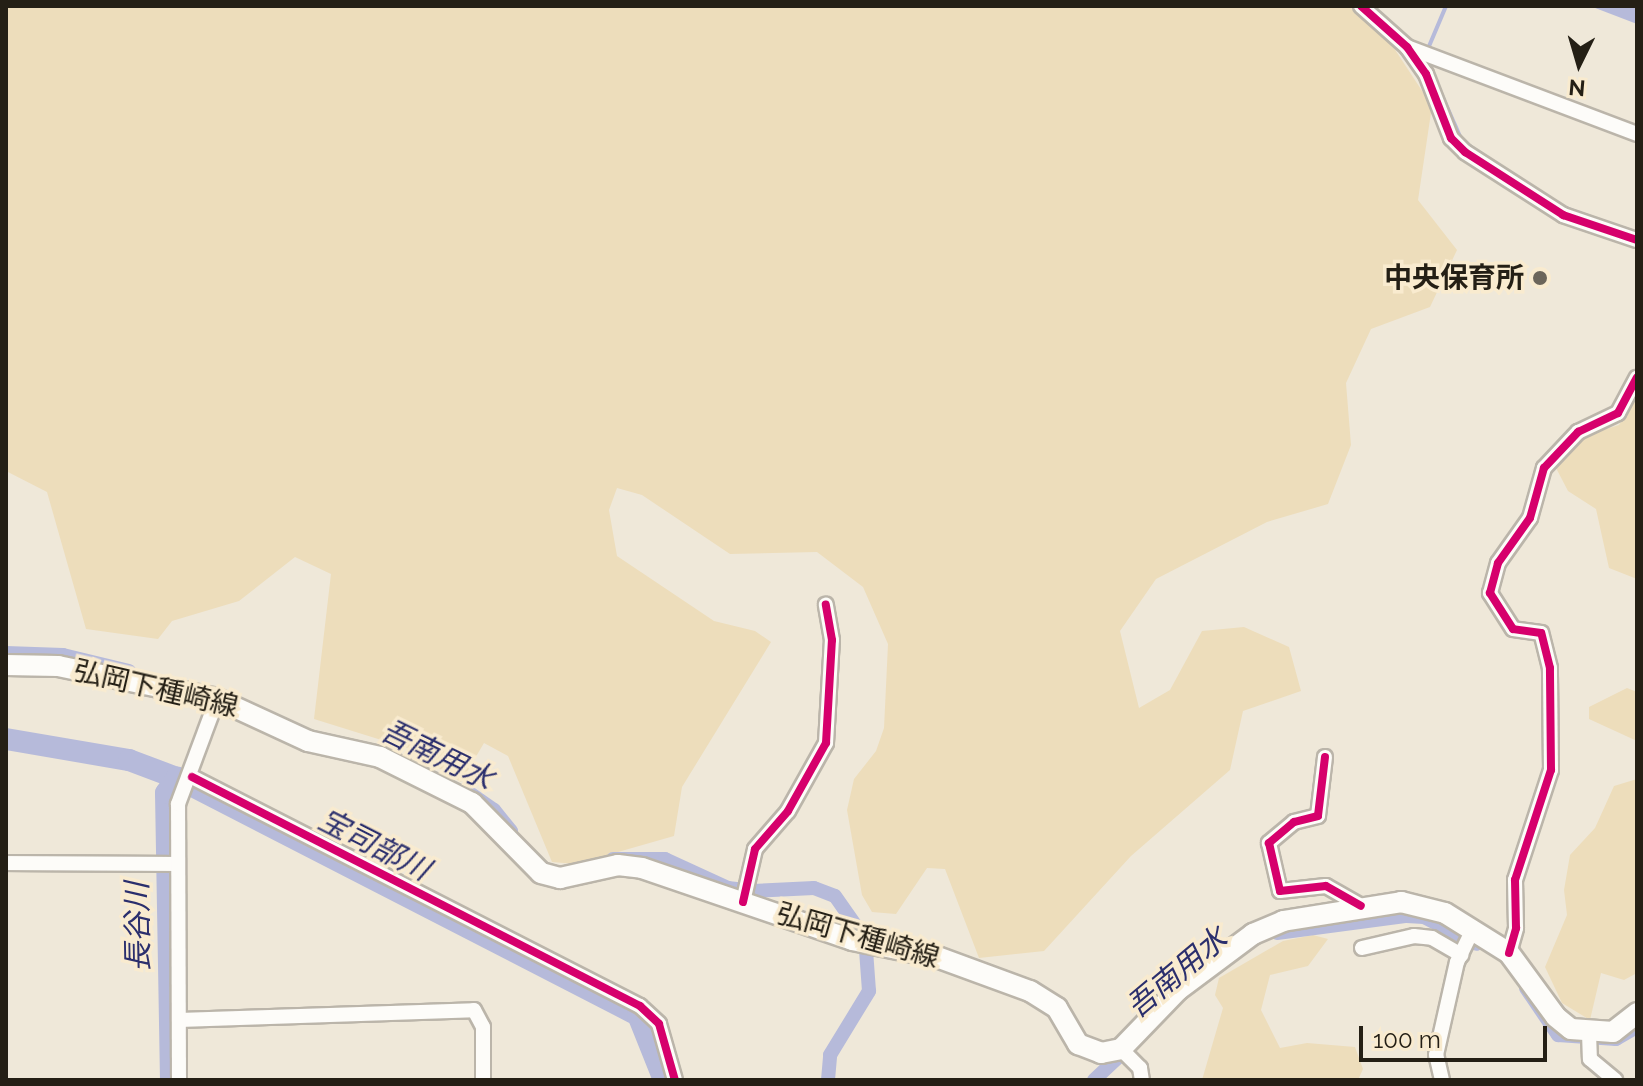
<!DOCTYPE html>
<meta charset="utf-8">
<style>
body{margin:0}
#map{position:relative;width:1643px;height:1086px;overflow:hidden;background:#efe8d9;font-family:Raleway,"Noto Sans JP",sans-serif}
div>[style]{position:absolute}
.green>*{inset:0;background:#edddbb}
.water>*{inset:0;background:#b6bada}
.stream>*{height:4px;margin:-2px;padding:0 2px;transform-origin:2px;border-radius:2px;background:#b6bada}
.canal>*{height:14px;margin:-7px;padding:0 7px;transform-origin:7px;border-radius:7px;background:#b6bada}
.river>*{height:22px;margin:-11px;padding:0 11px;transform-origin:11px;border-radius:11px;background:#b6bada}
.roads{filter:drop-shadow(2px 0 #bbb5aa) drop-shadow(-2px 0 #bbb5aa) drop-shadow(0 2px #bbb5aa) drop-shadow(0 -2px #bbb5aa)}
.minor>*{height:14px;margin:-7px;padding:0 7px;transform-origin:7px;border-radius:7px;background:#fdfcf9}
.secondary>*{height:20px;margin:-10px;padding:0 10px;transform-origin:10px;border-radius:10px;background:#fdfcf9}
.cycleway>*{height:8px;margin:-4px;padding:0 4px;transform-origin:4px;border-radius:4px;background:#d6006c}
.dots>*{width:22px;height:22px;translate:-50% -50%;box-sizing:border-box;border:4px solid #f9ebcf;border-radius:50%}
span{translate:-50% -50%;white-space:nowrap;text-align:center;line-height:1.15;-webkit-text-stroke:7px #f9ebcf;paint-order:stroke}
.poi-label{font-size:28px;color:#241f15;font-weight:700}
.right{translate:-100% -50%;text-align:right}
.street-label{font-size:28px;color:#241f15}
.water-label{font-size:30px;color:#2b2f6d;font-style:italic}
.frame{position:absolute;inset:0;border:8px solid #241f15;pointer-events:none}
.north{position:absolute;left:1539px;top:24px;width:80px;height:80px;-webkit-text-stroke:6px #f9ebcf;paint-order:stroke;rotate:185deg;font-size:22px;font-weight:700;line-height:32px;text-align:center;color:#241f15}
.north::after{content:'';display:block;margin:auto;width:28px;height:36px;background:#241f15;clip-path:polygon(50% 0,100% 100%,50% 72%,0 100%)}
.scale{position:absolute;left:1359px;top:1026px;width:188px;height:36px;box-sizing:border-box;border:4px solid #241f15;border-top:0;padding-left:10px;font-size:24px;line-height:28px;white-space:nowrap;color:#241f15;-webkit-text-stroke:6px #f9ebcf;paint-order:stroke}
</style>
<div id="map">
<div class="green">
<i style="clip-path:polygon(6px 6px,1352px 6px,1386px 36px,1432px 106px,1418px 200px,1457px 250px,1430px 307px,1371px 329px,1346px 383px,1351px 445px,1328px 504px,1267px 522px,1156px 579px,1120px 631px,1139px 708px,1170px 690px,1202px 631px,1244px 627px,1289px 647px,1301px 691px,1243px 711px,1230px 770px,1131px 856px,1044px 951px,979px 958px,945px 869px,927px 868px,896px 914px,872px 912px,862px 895px,847px 810px,854px 779px,876px 751px,884px 728px,888px 644px,863px 587px,817px 552px,730px 554px,642px 495px,617px 488px,609px 510px,617px 556px,714px 621px,755px 631px,771px 642px,682px 787px,674px 836px,576px 864px,552px 862px,508px 756px,484px 743px,461px 782px,407px 748px,314px 719px,331px 574px,295px 557px,239px 601px,172px 621px,158px 639px,86px 629px,47px 492px,6px 471px)"></i>
<i style="clip-path:polygon(1637px 396px,1637px 579px,1609px 568px,1596px 509px,1568px 491px,1556px 468px,1587px 435px,1619px 425px)"></i>
<i style="clip-path:polygon(1627px 688px,1637px 692px,1637px 741px,1589px 719px,1589px 707px)"></i>
<i style="clip-path:polygon(1637px 779px,1637px 973px,1624px 980px,1601px 973px,1590px 1020px,1562px 1003px,1545px 967px,1567px 915px,1564px 890px,1570px 855px,1595px 828px,1614px 786px)"></i>
<i style="clip-path:polygon(1313px 935px,1328px 939px,1308px 966px,1270px 975px,1261px 1010px,1280px 1048px,1307px 1043px,1355px 1047px,1363px 1069px,1358px 1080px,1202px 1080px,1223px 1008px,1215px 995px,1219px 978px,1283px 941px)"></i>
</div>
<div class="water">
<i style="clip-path:polygon(1590px 6px,1637px 6px,1637px 24px)"></i>
</div>
<div class="stream">
<i style="left:1427px;top:51px;width:49px;rotate:-67.1deg"></i>
<i style="left:1437px;top:84px;width:62px;rotate:66.3deg"></i>
<i style="left:1462px;top:141px;width:37px;rotate:34deg"></i>
<i style="left:1560px;top:206px;width:23px;rotate:20deg"></i>
</div>
<div class="canal">
<i style="left:6px;top:653px;width:57px;rotate:2deg"></i>
<i style="left:63px;top:655px;width:68px;rotate:13.6deg"></i>
<i style="left:471px;top:794px;width:28px;rotate:35deg"></i>
<i style="left:494px;top:810px;width:27px;rotate:51deg"></i>
<i style="left:613px;top:859px;width:52px"></i>
<i style="left:665px;top:859px;width:69px;rotate:24.7deg"></i>
<i style="left:728px;top:888px;width:25px;rotate:7deg"></i>
<i style="left:753px;top:891px;width:61px;rotate:-2.8deg"></i>
<i style="left:814px;top:888px;width:22px;rotate:21deg"></i>
<i style="left:835px;top:896px;width:37px;rotate:55deg"></i>
<i style="left:1277px;top:933px;width:131px;rotate:-7.5deg"></i>
<i style="left:1407px;top:916px;width:17px;rotate:3deg"></i>
<i style="left:1424px;top:917px;width:59px;rotate:27deg"></i>
<i style="left:1526px;top:988px;width:57px;rotate:55.8deg"></i>
<i style="left:1558px;top:1035px;width:58px;rotate:3.9deg"></i>
<i style="left:1616px;top:1039px;width:24px;rotate:-30deg"></i>
<i style="left:828px;top:1080px;width:25px;rotate:-85deg"></i>
<i style="left:830px;top:1055px;width:75px;rotate:-58.6deg"></i>
<i style="left:869px;top:991px;width:41px;rotate:-94.2deg"></i>
<i style="left:1094px;top:1080px;width:48px;rotate:-43.3deg"></i>
</div>
<div class="river">
<i style="left:6px;top:739px;width:125px;rotate:9.7deg"></i>
<i style="left:129px;top:760px;width:51px;rotate:20.6deg"></i>
<i style="left:177px;top:778px;width:518px;rotate:27.21deg"></i>
<i style="left:638px;top:1015px;width:70px;rotate:68.2deg"></i>
<i style="left:171px;top:1080px;width:287px;rotate:-91deg"></i>
<i style="left:166px;top:793px;width:19px;rotate:-54deg"></i>
</div>
<div class="roads">
<div class="minor">
<i style="left:1361px;top:6px;width:62px;rotate:41.7deg"></i>
<i style="left:1407px;top:47px;width:33px;rotate:55deg"></i>
<i style="left:1426px;top:74px;width:69px;rotate:68.7deg"></i>
<i style="left:1451px;top:138px;width:20px;rotate:45deg"></i>
<i style="left:1465px;top:152px;width:117px;rotate:32.7deg"></i>
<i style="left:1563px;top:215px;width:78px;rotate:18.7deg"></i>
<i style="left:1407px;top:47px;width:246px;rotate:20.7deg"></i>
<i style="left:1325px;top:757px;width:59px;rotate:96.8deg"></i>
<i style="left:1318px;top:816px;width:25px;rotate:166deg"></i>
<i style="left:1294px;top:822px;width:33px;rotate:140deg"></i>
<i style="left:1269px;top:843px;width:49px;rotate:77.1deg"></i>
<i style="left:1280px;top:891px;width:46px;rotate:-6.2deg"></i>
<i style="left:1326px;top:886px;width:40px;rotate:29.7deg"></i>
<i style="left:192px;top:777px;width:503px;rotate:27.07deg"></i>
<i style="left:640px;top:1006px;width:26px;rotate:43deg"></i>
<i style="left:659px;top:1024px;width:58px;rotate:74.1deg"></i>
<i style="left:6px;top:863px;width:170px;rotate:0.3deg"></i>
<i style="left:743px;top:902px;width:54px;rotate:-77.2deg"></i>
<i style="left:755px;top:849px;width:50px;rotate:-49deg"></i>
<i style="left:788px;top:811px;width:78px;rotate:-60.8deg"></i>
<i style="left:826px;top:743px;width:103px;rotate:-86.7deg"></i>
<i style="left:832px;top:640px;width:36px;rotate:-100deg"></i>
<i style="left:1362px;top:948px;width:53px;rotate:-13deg"></i>
<i style="left:1414px;top:936px;width:18px;rotate:6deg"></i>
<i style="left:1432px;top:938px;width:34px;rotate:30deg"></i>
<i style="left:1509px;top:953px;width:26px;rotate:-74deg"></i>
<i style="left:1516px;top:928px;width:48px;rotate:-91.2deg"></i>
<i style="left:1515px;top:880px;width:116px;rotate:-71.9deg"></i>
<i style="left:1551px;top:770px;width:102px;rotate:-90.6deg"></i>
<i style="left:1550px;top:668px;width:36px;rotate:-104deg"></i>
<i style="left:1541px;top:633px;width:28px;rotate:-172deg"></i>
<i style="left:1513px;top:629px;width:43px;rotate:-122.6deg"></i>
<i style="left:1490px;top:593px;width:31px;rotate:-75deg"></i>
<i style="left:1498px;top:563px;width:55px;rotate:-54.6deg"></i>
<i style="left:1530px;top:518px;width:52px;rotate:-74.4deg"></i>
<i style="left:1544px;top:468px;width:50px;rotate:-46.6deg"></i>
<i style="left:1578px;top:432px;width:44px;rotate:-25.4deg"></i>
<i style="left:1618px;top:413px;width:40px;rotate:-62deg"></i>
<i style="left:179px;top:1020px;width:295px;rotate:-1.9deg"></i>
<i style="left:474px;top:1010px;width:19px;rotate:62deg"></i>
<i style="left:483px;top:1027px;width:53px;rotate:90deg"></i>
<i style="left:1589px;top:1033px;width:26px;rotate:88deg"></i>
<i style="left:1590px;top:1059px;width:33px;rotate:40deg"></i>
<i style="left:1121px;top:1049px;width:27px;rotate:45deg"></i>
<i style="left:1140px;top:1068px;width:12px;rotate:81deg"></i>
<i style="left:179px;top:1080px;width:276px;rotate:-90.2deg"></i>
<i style="left:178px;top:804px;width:112px;rotate:-69.6deg"></i>
<i style="left:1442px;top:1080px;width:26px;rotate:-103deg"></i>
<i style="left:1436px;top:1055px;width:95px;rotate:-77.3deg"></i>
<i style="left:1457px;top:962px;width:37px;rotate:-64deg"></i>
</div>
<div class="secondary">
<i style="left:6px;top:665px;width:52px;rotate:1.1deg"></i>
<i style="left:58px;top:666px;width:162px;rotate:11.7deg"></i>
<i style="left:217px;top:699px;width:100px;rotate:24.8deg"></i>
<i style="left:308px;top:741px;width:74px;rotate:12.5deg"></i>
<i style="left:380px;top:757px;width:103px;rotate:26.6deg"></i>
<i style="left:472px;top:803px;width:98px;rotate:45.4deg"></i>
<i style="left:541px;top:873px;width:20px;rotate:15deg"></i>
<i style="left:560px;top:878px;width:59px;rotate:-12.6deg"></i>
<i style="left:618px;top:865px;width:24px;rotate:7deg"></i>
<i style="left:642px;top:868px;width:222px;rotate:18.9deg"></i>
<i style="left:852px;top:940px;width:87px;rotate:11.3deg"></i>
<i style="left:937px;top:957px;width:99px;rotate:20.1deg"></i>
<i style="left:1030px;top:991px;width:32px;rotate:32deg"></i>
<i style="left:1057px;top:1008px;width:42px;rotate:59.7deg"></i>
<i style="left:1078px;top:1044px;width:25px;rotate:21deg"></i>
<i style="left:1101px;top:1053px;width:20px;rotate:-11deg"></i>
<i style="left:1121px;top:1049px;width:82px;rotate:-46deg"></i>
<i style="left:1178px;top:990px;width:94px;rotate:-36.7deg"></i>
<i style="left:1253px;top:934px;width:33px;rotate:-23deg"></i>
<i style="left:1283px;top:921px;width:120px;rotate:-9.1deg"></i>
<i style="left:1401px;top:902px;width:45px;rotate:14deg"></i>
<i style="left:1445px;top:913px;width:75px;rotate:32deg"></i>
<i style="left:1509px;top:953px;width:79px;rotate:53.7deg"></i>
<i style="left:1556px;top:1017px;width:19px;rotate:39deg"></i>
<i style="left:1571px;top:1029px;width:42px;rotate:4.1deg"></i>
<i style="left:1613px;top:1032px;width:31px;rotate:-38deg"></i>
</div>
</div>
<div class="cycleway">
<i style="left:1361px;top:6px;width:62px;rotate:41.7deg"></i>
<i style="left:1407px;top:47px;width:33px;rotate:55deg"></i>
<i style="left:1426px;top:74px;width:69px;rotate:68.7deg"></i>
<i style="left:1451px;top:138px;width:20px;rotate:45deg"></i>
<i style="left:1465px;top:152px;width:117px;rotate:32.7deg"></i>
<i style="left:1563px;top:215px;width:78px;rotate:18.7deg"></i>
<i style="left:1325px;top:757px;width:59px;rotate:96.8deg"></i>
<i style="left:1318px;top:816px;width:25px;rotate:166deg"></i>
<i style="left:1294px;top:822px;width:33px;rotate:140deg"></i>
<i style="left:1269px;top:843px;width:49px;rotate:77.1deg"></i>
<i style="left:1280px;top:891px;width:46px;rotate:-6.2deg"></i>
<i style="left:1326px;top:886px;width:40px;rotate:29.7deg"></i>
<i style="left:192px;top:777px;width:503px;rotate:27.07deg"></i>
<i style="left:640px;top:1006px;width:26px;rotate:43deg"></i>
<i style="left:659px;top:1024px;width:58px;rotate:74.1deg"></i>
<i style="left:743px;top:902px;width:54px;rotate:-77.2deg"></i>
<i style="left:755px;top:849px;width:50px;rotate:-49deg"></i>
<i style="left:788px;top:811px;width:78px;rotate:-60.8deg"></i>
<i style="left:826px;top:743px;width:103px;rotate:-86.7deg"></i>
<i style="left:832px;top:640px;width:36px;rotate:-100deg"></i>
<i style="left:1509px;top:953px;width:26px;rotate:-74deg"></i>
<i style="left:1516px;top:928px;width:48px;rotate:-91.2deg"></i>
<i style="left:1515px;top:880px;width:116px;rotate:-71.9deg"></i>
<i style="left:1551px;top:770px;width:102px;rotate:-90.6deg"></i>
<i style="left:1550px;top:668px;width:36px;rotate:-104deg"></i>
<i style="left:1541px;top:633px;width:28px;rotate:-172deg"></i>
<i style="left:1513px;top:629px;width:43px;rotate:-122.6deg"></i>
<i style="left:1490px;top:593px;width:31px;rotate:-75deg"></i>
<i style="left:1498px;top:563px;width:55px;rotate:-54.6deg"></i>
<i style="left:1530px;top:518px;width:52px;rotate:-74.4deg"></i>
<i style="left:1544px;top:468px;width:50px;rotate:-46.6deg"></i>
<i style="left:1578px;top:432px;width:44px;rotate:-25.4deg"></i>
<i style="left:1618px;top:413px;width:40px;rotate:-62deg"></i>
</div>
<div class="dots">
<i style="left:1540px;top:278px;background:#6b655a"></i>
</div>
<div class="poi-label">
<span class="right" style="left:1524px;top:278px">中央保育所</span>
</div>
<div class="street-label">
<span style="left:156px;top:689px;rotate:13deg">弘岡下種崎線</span>
<span style="left:858px;top:936px;rotate:16deg">弘岡下種崎線</span>
</div>
<div class="water-label">
<span style="left:437px;top:755px;rotate:26deg">吾南用水</span>
<span style="left:374px;top:845px;rotate:27deg">宝司部川</span>
<span style="left:138px;top:927px;rotate:-91deg">長谷川</span>
<span style="left:1177px;top:973px;rotate:-40deg">吾南用水</span>
</div>
<div class="frame"></div>
<div class="north">N</div>
<div class="scale">100 m</div>
</div>
